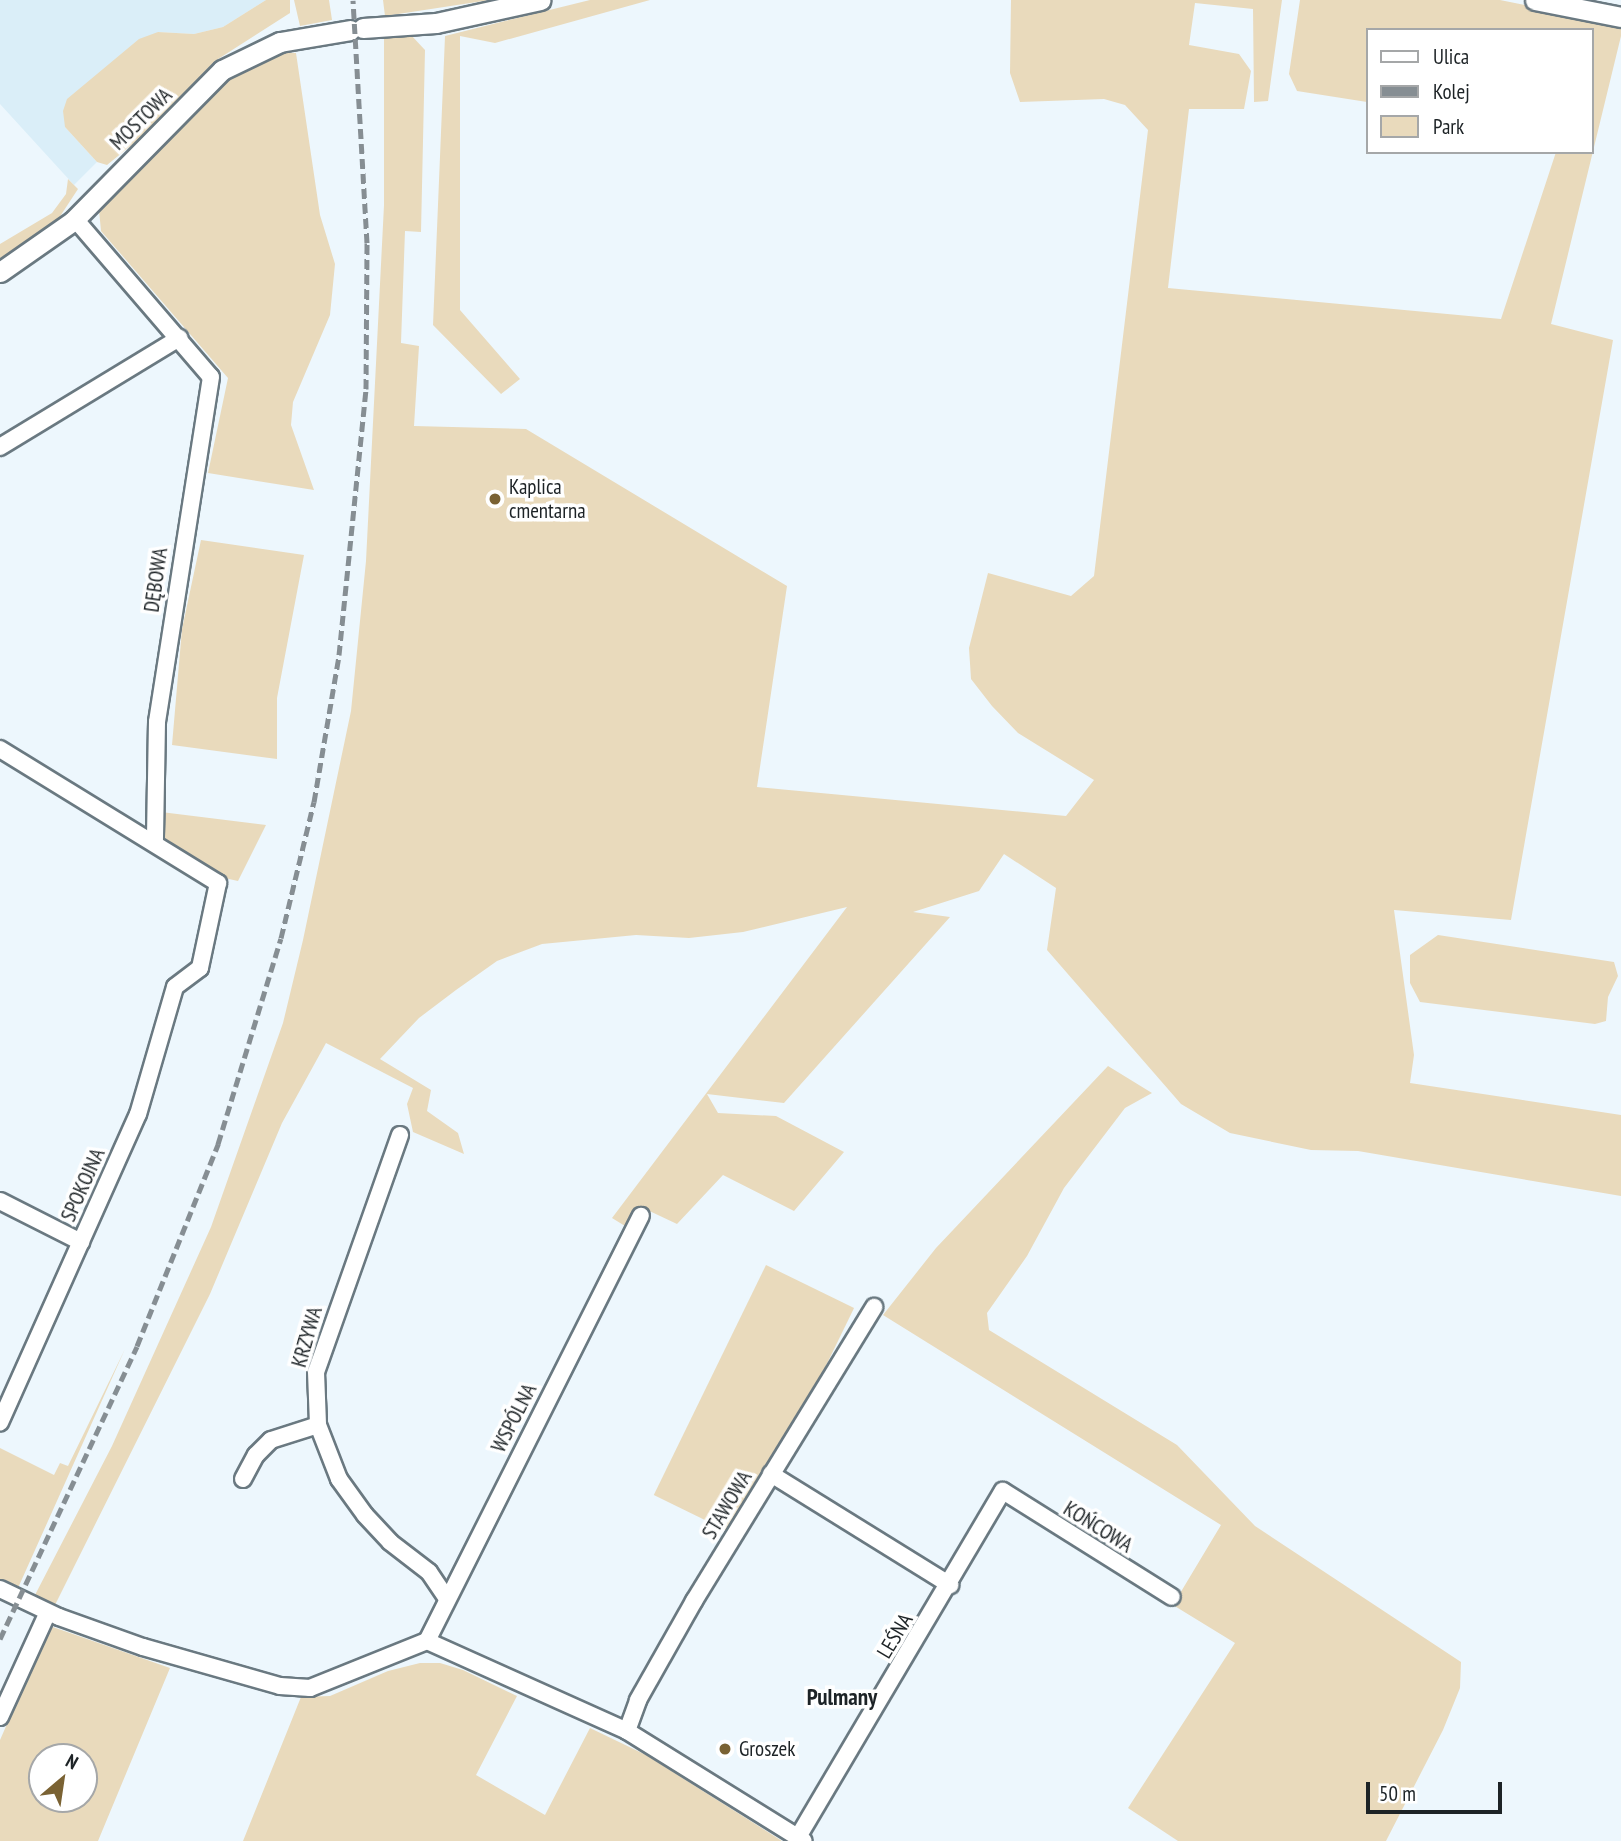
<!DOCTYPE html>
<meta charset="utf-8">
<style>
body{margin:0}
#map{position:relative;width:1621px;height:1841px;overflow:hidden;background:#edf7fd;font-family:"PT Sans Narrow",sans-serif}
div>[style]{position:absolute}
.built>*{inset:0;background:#daeef8}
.green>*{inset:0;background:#e9dabc;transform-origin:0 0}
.roads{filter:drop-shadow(2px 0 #6a7981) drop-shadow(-2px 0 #6a7981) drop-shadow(0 2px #6a7981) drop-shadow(0 -2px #6a7981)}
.minor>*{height:16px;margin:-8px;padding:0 8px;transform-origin:8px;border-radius:8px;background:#fff}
.tertiary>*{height:19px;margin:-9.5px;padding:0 9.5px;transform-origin:9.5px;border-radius:9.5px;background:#fff}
.rail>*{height:5px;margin-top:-2.5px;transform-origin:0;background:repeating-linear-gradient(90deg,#868e93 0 10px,transparent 0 15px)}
.dots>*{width:19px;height:19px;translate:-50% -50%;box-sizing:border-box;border:4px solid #fff;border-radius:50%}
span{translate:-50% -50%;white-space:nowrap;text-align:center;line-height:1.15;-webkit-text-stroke:7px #fff;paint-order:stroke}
.street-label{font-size:21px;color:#1d2326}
.poi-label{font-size:21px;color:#1d2326}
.left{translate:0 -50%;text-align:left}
.neighbourhood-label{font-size:23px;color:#1d2326;font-weight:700}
.legend{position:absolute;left:1366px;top:28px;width:228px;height:126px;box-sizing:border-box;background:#fff;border:2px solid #a5a7a8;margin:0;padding:9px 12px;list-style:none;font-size:21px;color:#1d2326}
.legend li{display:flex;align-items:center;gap:14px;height:35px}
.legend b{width:35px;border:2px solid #a5a7a8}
.north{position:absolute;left:28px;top:1743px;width:70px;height:70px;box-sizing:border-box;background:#fff;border:2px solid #a5a7a8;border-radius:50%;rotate:29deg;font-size:19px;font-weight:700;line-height:28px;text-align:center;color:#1d2326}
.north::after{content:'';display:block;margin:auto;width:24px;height:32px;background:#7a6233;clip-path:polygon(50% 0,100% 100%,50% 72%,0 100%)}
.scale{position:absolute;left:1366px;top:1782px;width:136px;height:32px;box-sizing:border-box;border:4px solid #1d2326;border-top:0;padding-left:9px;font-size:21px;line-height:24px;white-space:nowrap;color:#1d2326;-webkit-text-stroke:5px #fff;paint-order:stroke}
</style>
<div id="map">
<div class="built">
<i style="clip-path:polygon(0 0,266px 0,223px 27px,194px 34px,158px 32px,65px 127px,97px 162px,74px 185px,0 104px)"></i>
</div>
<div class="green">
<i style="clip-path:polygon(266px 0,290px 0,290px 13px,215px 61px,144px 135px,107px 165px,97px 162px,65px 127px,63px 111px,67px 99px,139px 39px,158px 32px,194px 34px,223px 27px)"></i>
<i style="clip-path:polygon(294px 0,329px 0,332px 20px,300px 26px)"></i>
<i style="clip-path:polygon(383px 0,490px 0,385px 16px)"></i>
<i style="clip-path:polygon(590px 0,650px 0,495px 43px,460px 36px,460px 310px,520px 379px,501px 394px,433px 325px,445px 36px)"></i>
<i style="clip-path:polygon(1011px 0,1282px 0,1268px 101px,1254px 102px,1253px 9px,1195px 3px,1189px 45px,1239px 54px,1251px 71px,1244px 109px,1189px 109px,1168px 288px,1501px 319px,1556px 152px,1591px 152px,1591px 30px,1367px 30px,1367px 102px,1297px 91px,1289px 74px,1300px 0,1500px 0,1621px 24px,1621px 36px,1551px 324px,1613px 340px,1511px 920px,1394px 910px,1414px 1055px,1410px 1083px,1621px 1115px,1621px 1196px,1358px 1151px,1311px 1150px,1230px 1133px,1181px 1104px,1047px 950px,1056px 888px,1004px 854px,979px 891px,913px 912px,950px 917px,784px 1103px,707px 1094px,718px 1113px,776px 1116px,844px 1152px,794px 1211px,723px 1175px,677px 1224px,641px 1207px,625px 1226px,612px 1218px,847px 907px,743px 932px,689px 938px,636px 935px,542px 944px,497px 961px,456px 990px,419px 1018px,380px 1059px,431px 1090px,427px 1111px,458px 1133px,464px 1154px,413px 1132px,407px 1104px,413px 1088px,326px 1043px,282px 1123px,210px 1294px,55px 1605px,35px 1595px,112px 1446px,211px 1227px,283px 1023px,303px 940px,351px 711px,366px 561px,384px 205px,384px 37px,410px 34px,425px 50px,421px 232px,405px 231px,401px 343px,419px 346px,414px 426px,526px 429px,787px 586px,757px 787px,1066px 816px,1094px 780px,1018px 733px,992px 706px,971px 679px,969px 648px,988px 573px,1071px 596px,1094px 576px,1148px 130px,1125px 105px,1104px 99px,1020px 102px,1010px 73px)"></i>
<i style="clip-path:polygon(276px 52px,296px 53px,320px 215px,335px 264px,330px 315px,293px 402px,291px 425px,314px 490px,208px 473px,228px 378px,101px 231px,99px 210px,227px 79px)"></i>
<i style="clip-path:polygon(68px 179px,78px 189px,57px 221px,27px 244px,0 258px,0 244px,52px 213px,66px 194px)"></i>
<i style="clip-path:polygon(201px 540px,304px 555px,277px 698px,277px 759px,172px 745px,182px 629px)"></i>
<i style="clip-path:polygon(161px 812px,266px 825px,238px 881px,220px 877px,160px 839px)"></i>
<i style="clip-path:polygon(1438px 935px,1614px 962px,1618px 976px,1608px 997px,1606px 1021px,1595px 1024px,1420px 1002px,1410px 983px,1410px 955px)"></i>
<i style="clip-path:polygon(1108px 1066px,1152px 1093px,1125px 1108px,1064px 1188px,1027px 1256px,987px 1313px,989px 1330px,1177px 1445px,1255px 1526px,1461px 1662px,1460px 1688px,1443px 1730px,1386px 1841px,1178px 1841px,1128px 1808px,1235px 1643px,1173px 1605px,1221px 1525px,883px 1315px,936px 1248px)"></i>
<i style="left:766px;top:1265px;width:98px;height:256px;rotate:26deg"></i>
<i style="clip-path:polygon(125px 1349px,18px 1588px,0 1581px,0 1448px,54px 1475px,60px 1463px,68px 1466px)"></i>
<i style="clip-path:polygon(evenodd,50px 1626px,170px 1668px,98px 1841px,0 1841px,0 1740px,50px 1626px,42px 1757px,84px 1757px,84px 1799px,42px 1799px,42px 1757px)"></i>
<i style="clip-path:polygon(420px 1663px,440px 1663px,463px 1670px,517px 1696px,476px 1775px,545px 1815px,590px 1728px,646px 1755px,782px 1841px,243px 1841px,301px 1697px,330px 1696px,388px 1671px)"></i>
</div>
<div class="roads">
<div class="minor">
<i style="left:75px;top:219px;width:208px;rotate:49.3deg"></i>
<i style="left:211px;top:377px;width:349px;rotate:98.9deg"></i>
<i style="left:157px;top:722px;width:119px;rotate:91deg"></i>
<i style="left:0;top:447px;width:210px;rotate:-31.3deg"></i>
<i style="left:0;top:749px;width:256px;rotate:31.6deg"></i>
<i style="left:218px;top:883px;width:87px;rotate:102deg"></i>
<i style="left:200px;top:968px;width:31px;rotate:143deg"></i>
<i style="left:175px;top:987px;width:132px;rotate:106.2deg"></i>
<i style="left:138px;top:1114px;width:338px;rotate:114.1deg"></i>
<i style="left:400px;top:1135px;width:251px;rotate:109.5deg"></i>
<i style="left:316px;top:1372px;width:53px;rotate:87.8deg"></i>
<i style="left:318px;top:1425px;width:58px;rotate:68.7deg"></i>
<i style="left:339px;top:1479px;width:44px;rotate:54.2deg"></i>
<i style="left:365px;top:1515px;width:37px;rotate:47deg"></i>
<i style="left:390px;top:1542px;width:49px;rotate:37.6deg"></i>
<i style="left:429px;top:1572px;width:30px;rotate:56deg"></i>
<i style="left:0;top:1201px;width:91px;rotate:26.8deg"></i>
<i style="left:771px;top:1474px;width:211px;rotate:31.8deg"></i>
<i style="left:243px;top:1479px;width:27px;rotate:-62deg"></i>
<i style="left:256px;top:1455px;width:21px;rotate:-45deg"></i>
<i style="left:271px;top:1440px;width:49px;rotate:-17.7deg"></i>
<i style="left:0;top:1589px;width:65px;rotate:25.4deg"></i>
<i style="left:59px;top:1617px;width:89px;rotate:19.7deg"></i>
<i style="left:143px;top:1647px;width:142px;rotate:15.9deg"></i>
<i style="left:280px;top:1686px;width:30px;rotate:4deg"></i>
<i style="left:310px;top:1688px;width:126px;rotate:-21.9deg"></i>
<i style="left:427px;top:1641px;width:219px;rotate:24.2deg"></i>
<i style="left:627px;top:1731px;width:208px;rotate:31.9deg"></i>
<i style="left:427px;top:1641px;width:476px;rotate:-63.3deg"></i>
<i style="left:0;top:1717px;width:115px;rotate:-65.4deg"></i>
<i style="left:627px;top:1731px;width:33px;rotate:-70deg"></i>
<i style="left:638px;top:1700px;width:114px;rotate:-60.5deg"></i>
<i style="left:694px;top:1601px;width:345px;rotate:-58.5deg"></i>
<i style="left:798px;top:1837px;width:402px;rotate:-59.4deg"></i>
<i style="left:1003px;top:1491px;width:199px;rotate:32.1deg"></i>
</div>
<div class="tertiary">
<i style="left:1535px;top:0;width:88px;rotate:11.2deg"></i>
<i style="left:363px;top:28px;width:73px;rotate:-3.9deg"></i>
<i style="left:436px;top:23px;width:107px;rotate:-12.4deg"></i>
<i style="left:0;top:272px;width:89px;rotate:-34.9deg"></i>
<i style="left:73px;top:221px;width:212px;rotate:-45.4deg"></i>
<i style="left:222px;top:70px;width:64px;rotate:-25.8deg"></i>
<i style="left:280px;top:42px;width:71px;rotate:-9.7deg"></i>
</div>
</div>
<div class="rail">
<i style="left:0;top:1639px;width:323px;rotate:-64.9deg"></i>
<i style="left:137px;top:1346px;width:218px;rotate:-68.1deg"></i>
<i style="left:218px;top:1144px;width:215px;rotate:-73deg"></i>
<i style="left:281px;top:938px;width:140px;rotate:-76.4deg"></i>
<i style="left:314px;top:802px;width:149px;rotate:-80.3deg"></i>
<i style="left:339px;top:655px;width:267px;rotate:-84.2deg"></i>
<i style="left:366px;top:389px;width:146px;rotate:-89.6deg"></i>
<i style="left:367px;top:243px;width:243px;rotate:-93.3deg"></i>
</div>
<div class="dots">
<i style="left:495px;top:499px;background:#7a6233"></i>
<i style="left:725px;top:1749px;background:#7a6233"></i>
</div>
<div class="street-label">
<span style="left:141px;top:119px;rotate:-45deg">MOSTOWA</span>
<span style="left:156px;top:580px;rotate:-82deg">DĘBOWA</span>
<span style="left:83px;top:1185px;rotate:-66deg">SPOKOJNA</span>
<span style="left:307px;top:1337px;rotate:-74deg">KRZYWA</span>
<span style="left:514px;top:1418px;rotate:-63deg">WSPÓLNA</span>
<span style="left:727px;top:1505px;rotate:-59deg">STAWOWA</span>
<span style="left:1098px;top:1527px;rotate:32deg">KOŃCOWA</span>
<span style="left:895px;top:1636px;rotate:-59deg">LEŚNA</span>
</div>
<div class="poi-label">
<span class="left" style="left:509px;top:499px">Kaplica<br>cmentarna</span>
<span class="left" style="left:739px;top:1749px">Groszek</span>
</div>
<div class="neighbourhood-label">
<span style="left:842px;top:1697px">Pulmany</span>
</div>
<ul class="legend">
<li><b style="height:9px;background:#fff"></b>Ulica</li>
<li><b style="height:9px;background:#868e93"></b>Kolej</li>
<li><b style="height:19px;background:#e9dabc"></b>Park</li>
</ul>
<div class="north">N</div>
<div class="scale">50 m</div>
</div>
